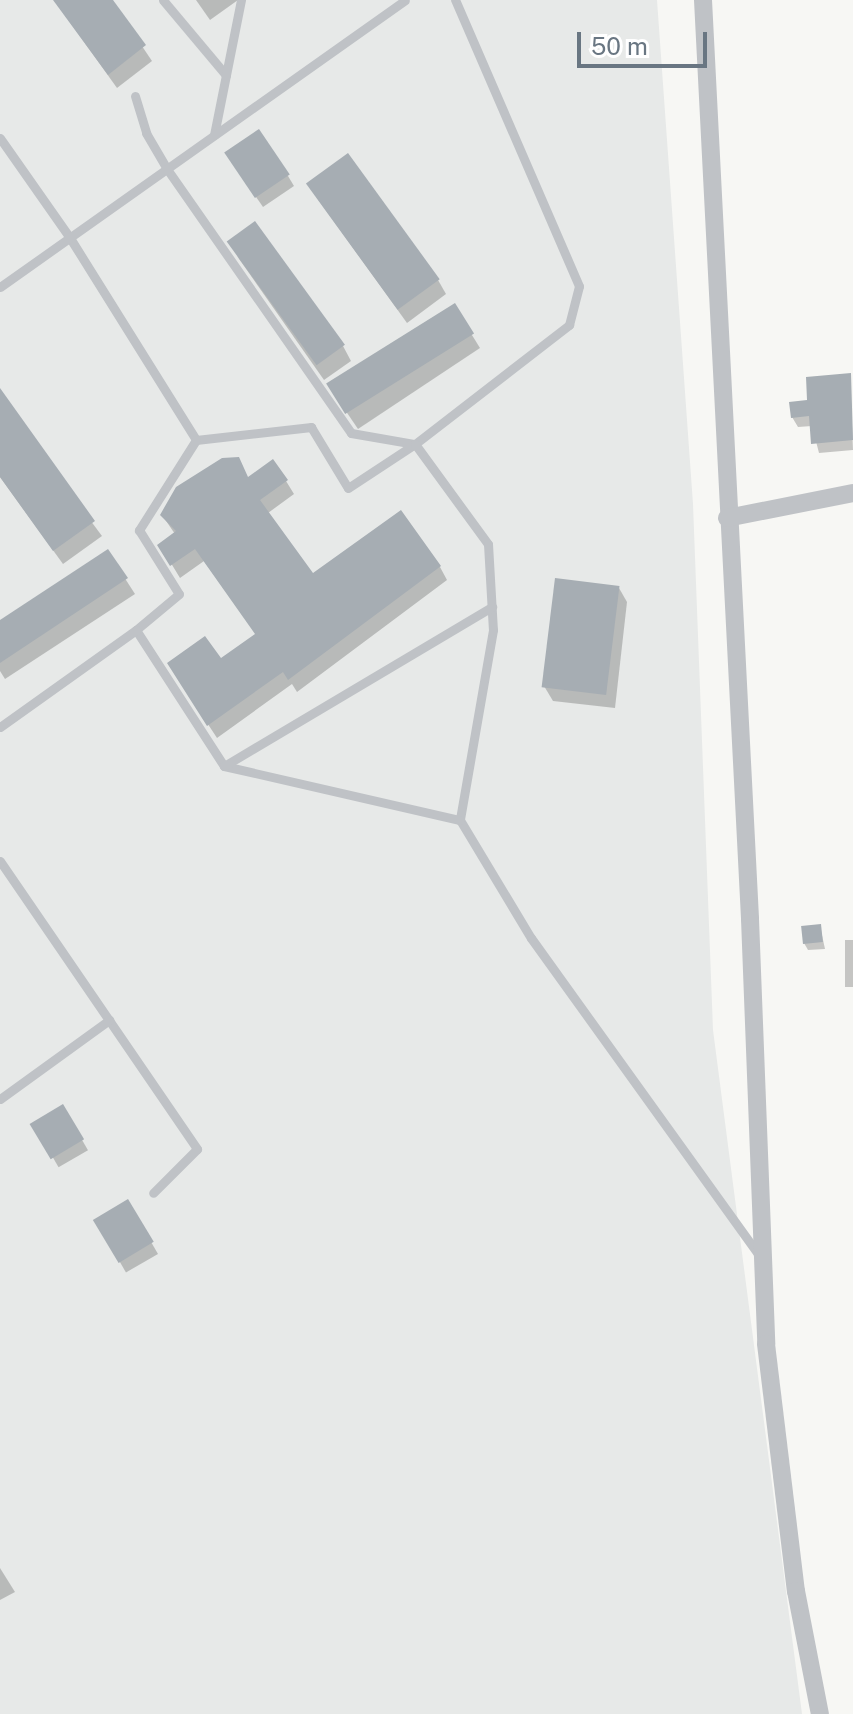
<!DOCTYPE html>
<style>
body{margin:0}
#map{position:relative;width:853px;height:1714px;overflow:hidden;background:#f7f7f4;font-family:"Public Sans",sans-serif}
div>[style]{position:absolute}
.built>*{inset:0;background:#e7e9e8}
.shadow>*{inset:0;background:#0003;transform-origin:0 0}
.building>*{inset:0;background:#a6adb3;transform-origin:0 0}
.service>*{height:9px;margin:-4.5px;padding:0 4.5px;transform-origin:4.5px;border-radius:4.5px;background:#bfc2c6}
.minor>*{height:18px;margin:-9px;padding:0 9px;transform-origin:9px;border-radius:9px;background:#bfc2c6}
span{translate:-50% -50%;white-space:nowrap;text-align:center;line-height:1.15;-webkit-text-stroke:8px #fff;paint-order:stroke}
.scale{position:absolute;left:577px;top:32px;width:130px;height:36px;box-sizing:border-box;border:4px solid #697682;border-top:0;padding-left:10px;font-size:24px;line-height:28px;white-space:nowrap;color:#697682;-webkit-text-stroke:6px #fff;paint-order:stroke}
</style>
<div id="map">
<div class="built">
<i style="clip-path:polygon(0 0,657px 0,693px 504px,713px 1030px,802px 1714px,0 1714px)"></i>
</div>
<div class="shadow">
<i style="clip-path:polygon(54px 0,111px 0,152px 61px,117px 88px)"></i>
<i style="clip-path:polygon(196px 0,238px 0,210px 20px)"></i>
<i style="clip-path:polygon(233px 164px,288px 176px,294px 186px,263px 207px)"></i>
<i style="clip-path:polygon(317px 198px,438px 280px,446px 294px,407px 323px)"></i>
<i style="clip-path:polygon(237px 256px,343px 346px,351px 361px,324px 380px)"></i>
<i style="clip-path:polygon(454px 306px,480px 348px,358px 429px,339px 401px)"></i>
<i style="clip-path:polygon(850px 375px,853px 450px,819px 453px,812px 426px,798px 427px,792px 417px)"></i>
<i style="clip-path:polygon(0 399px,102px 536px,63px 564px,0 477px)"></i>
<i style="clip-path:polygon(248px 479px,286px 481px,294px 494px,268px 513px,312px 576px,440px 567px,447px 580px,297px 692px,292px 684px,217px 738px,177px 677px,220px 661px,257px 635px,204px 561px,180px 578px,160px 545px,175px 534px,162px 515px)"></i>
<i style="clip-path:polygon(108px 552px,135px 594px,5px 679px,0 671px,0 623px)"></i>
<i style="clip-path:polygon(619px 588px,627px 602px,615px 708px,553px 701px,544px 686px)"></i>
<i style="clip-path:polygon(820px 926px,825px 949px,808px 950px,804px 943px)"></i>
<i style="left:845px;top:940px;width:8px;height:47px"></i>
<i style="left:63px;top:1107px;width:50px;height:34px;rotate:60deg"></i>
<i style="left:128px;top:1202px;width:60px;height:37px;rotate:60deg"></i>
<i style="clip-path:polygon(0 1568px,15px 1592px,0 1600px)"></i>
</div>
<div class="building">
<i style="clip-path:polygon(53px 0,113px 0,146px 45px,108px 75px)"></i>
<i style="left:259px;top:129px;width:55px;height:42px;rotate:56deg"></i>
<i style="left:348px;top:153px;width:156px;height:52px;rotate:54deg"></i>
<i style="left:255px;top:221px;width:153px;height:35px;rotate:54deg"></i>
<i style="left:455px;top:303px;width:36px;height:152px;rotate:58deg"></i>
<i style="clip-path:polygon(851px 373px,853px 440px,811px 444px,809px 416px,791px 418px,789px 402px,807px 400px,806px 377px)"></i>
<i style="clip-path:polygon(0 388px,95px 521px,53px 551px,0 477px)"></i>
<i style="clip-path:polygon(239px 457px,248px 477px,273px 459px,288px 480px,260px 500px,313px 573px,401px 510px,441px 566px,288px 680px,283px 672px,207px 726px,167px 663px,205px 636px,221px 658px,255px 634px,195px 549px,170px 566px,157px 545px,176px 531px,160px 515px,176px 487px,222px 458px)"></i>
<i style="clip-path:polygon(108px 549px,128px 578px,0 663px,0 620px)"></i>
<i style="left:555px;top:578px;width:65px;height:110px;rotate:7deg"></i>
<i style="left:821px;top:924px;width:18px;height:20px;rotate:84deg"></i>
<i style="left:63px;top:1104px;width:41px;height:39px;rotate:59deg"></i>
<i style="left:128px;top:1199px;width:50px;height:41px;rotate:59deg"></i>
</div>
<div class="service">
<i style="left:163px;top:0;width:98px;rotate:50deg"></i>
<i style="left:135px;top:96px;width:39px;rotate:73deg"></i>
<i style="left:146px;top:133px;width:42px;rotate:59.7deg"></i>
<i style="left:167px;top:169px;width:322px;rotate:55.1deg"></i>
<i style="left:351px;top:433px;width:65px;rotate:9.8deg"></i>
<i style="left:415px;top:444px;width:195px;rotate:-37.7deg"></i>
<i style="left:569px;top:325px;width:40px;rotate:-75.6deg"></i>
<i style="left:579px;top:286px;width:312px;rotate:-113.4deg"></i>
<i style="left:214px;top:135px;width:138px;rotate:-78.7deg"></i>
<i style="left:0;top:138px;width:122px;rotate:55deg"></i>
<i style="left:70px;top:238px;width:238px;rotate:58deg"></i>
<i style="left:196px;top:440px;width:116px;rotate:-6.4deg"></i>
<i style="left:311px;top:427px;width:71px;rotate:58.8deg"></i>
<i style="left:348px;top:488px;width:80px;rotate:-33.3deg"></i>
<i style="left:415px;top:444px;width:124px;rotate:53.9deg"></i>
<i style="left:488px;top:544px;width:86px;rotate:86.7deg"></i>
<i style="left:493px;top:630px;width:193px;rotate:99.9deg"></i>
<i style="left:460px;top:820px;width:138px;rotate:59deg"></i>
<i style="left:531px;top:938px;width:390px;rotate:54.3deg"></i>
<i style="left:0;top:287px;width:496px;rotate:-35.3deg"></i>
<i style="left:196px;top:440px;width:107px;rotate:122.3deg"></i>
<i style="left:139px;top:530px;width:75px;rotate:58deg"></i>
<i style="left:179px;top:594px;width:56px;rotate:140.1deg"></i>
<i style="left:136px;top:630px;width:162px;rotate:57.1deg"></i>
<i style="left:224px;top:766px;width:242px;rotate:12.9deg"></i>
<i style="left:0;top:727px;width:167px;rotate:-35.5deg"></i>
<i style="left:224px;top:766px;width:312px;rotate:-30.7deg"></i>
<i style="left:0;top:861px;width:349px;rotate:55.6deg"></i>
<i style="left:197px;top:1149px;width:62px;rotate:135deg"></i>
<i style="left:0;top:1099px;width:135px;rotate:-35.9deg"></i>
</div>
<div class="minor">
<i style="left:703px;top:0;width:920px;rotate:87.07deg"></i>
<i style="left:750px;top:919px;width:425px;rotate:87.8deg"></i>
<i style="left:766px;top:1344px;width:249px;rotate:83.1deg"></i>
<i style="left:796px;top:1591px;width:125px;rotate:79deg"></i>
<i style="left:727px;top:518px;width:128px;rotate:-11.2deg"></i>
</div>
<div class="scale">50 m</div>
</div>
